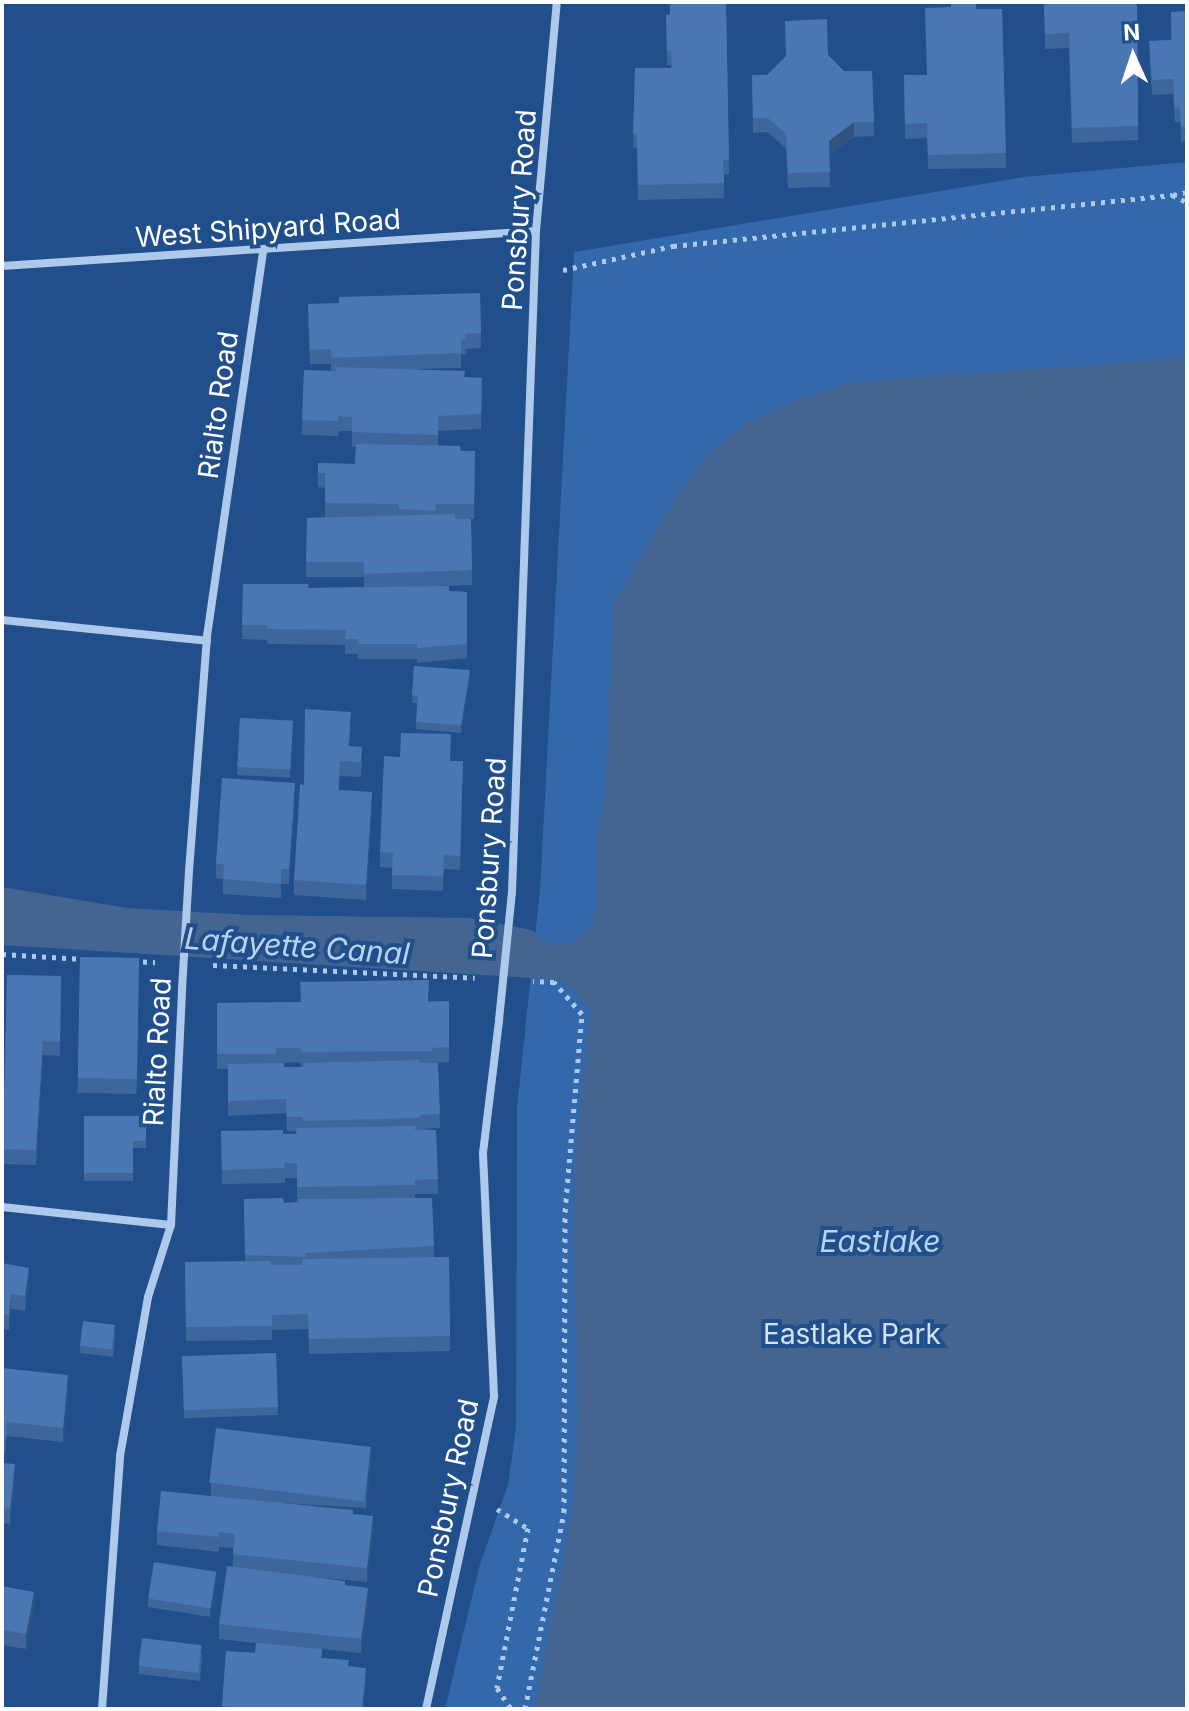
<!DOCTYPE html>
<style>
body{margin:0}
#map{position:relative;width:1189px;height:1711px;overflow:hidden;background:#204f8c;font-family:Inter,sans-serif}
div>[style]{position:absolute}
.green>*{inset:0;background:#3368aa}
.water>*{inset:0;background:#446591}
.path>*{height:5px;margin-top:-2.5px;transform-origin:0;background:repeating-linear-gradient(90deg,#adc9ec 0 4px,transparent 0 10px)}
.street>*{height:8px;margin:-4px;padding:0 4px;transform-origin:4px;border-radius:4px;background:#adc9ec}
.street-bridge>*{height:8px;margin:-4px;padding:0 4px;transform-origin:4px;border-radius:4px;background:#adc9ec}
.wall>*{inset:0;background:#3e669b;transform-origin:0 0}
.shaded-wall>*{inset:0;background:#32537e}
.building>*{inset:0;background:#4877b4;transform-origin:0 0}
span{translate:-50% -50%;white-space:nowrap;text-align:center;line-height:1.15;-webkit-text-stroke:8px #204f8c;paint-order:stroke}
.street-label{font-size:28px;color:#fff}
.park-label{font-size:28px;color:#d2e3f9}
.water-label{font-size:30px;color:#b9d3f3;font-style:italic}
.frame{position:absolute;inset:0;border:4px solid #fff;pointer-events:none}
.north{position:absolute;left:1093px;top:16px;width:80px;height:80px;-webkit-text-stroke:6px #204f8c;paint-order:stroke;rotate:357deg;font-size:22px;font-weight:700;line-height:32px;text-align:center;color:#fff}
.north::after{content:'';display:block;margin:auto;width:28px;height:36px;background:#fff;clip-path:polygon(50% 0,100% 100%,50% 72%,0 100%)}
</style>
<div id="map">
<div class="green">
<i style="clip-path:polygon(1187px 162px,1187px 1709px,445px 1709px,480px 1564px,508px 1485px,516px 1427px,517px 1107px,540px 890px,574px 252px,1024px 177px)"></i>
</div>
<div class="water">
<i style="clip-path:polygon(1187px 358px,1187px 1709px,534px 1709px,572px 1513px,578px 1415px,573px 1242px,575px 1166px,590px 1008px,563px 980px,2px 945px,2px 887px,127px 908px,250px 915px,469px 918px,532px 930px,550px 945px,571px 943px,584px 934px,595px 917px,596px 836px,605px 799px,613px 605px,680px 490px,710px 452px,747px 423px,793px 402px,852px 382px)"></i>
</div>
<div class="path">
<i style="left:1173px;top:195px;width:14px;rotate:-12deg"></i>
<i style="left:563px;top:270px;width:113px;rotate:-12.3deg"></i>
<i style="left:673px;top:246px;width:502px;rotate:-5.84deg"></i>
<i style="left:1172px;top:195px;width:17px;rotate:25deg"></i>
<i style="left:2px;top:954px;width:81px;rotate:3.5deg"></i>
<i style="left:133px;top:961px;width:22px;rotate:3deg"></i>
<i style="left:213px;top:965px;width:262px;rotate:2.8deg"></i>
<i style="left:497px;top:1509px;width:36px;rotate:32deg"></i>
<i style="left:528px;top:1528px;width:163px;rotate:101deg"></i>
<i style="left:497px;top:1688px;width:25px;rotate:56deg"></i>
<i style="left:525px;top:1709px;width:201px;rotate:-78.8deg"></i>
<i style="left:564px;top:1512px;width:300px;rotate:-89.8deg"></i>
<i style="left:565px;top:1212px;width:199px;rotate:-85.1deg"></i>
<i style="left:582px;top:1014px;width:43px;rotate:-131.2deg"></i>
<i style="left:554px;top:982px;width:21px;rotate:-177deg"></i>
</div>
<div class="street">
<i style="left:2px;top:266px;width:535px;rotate:-3.75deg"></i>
<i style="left:2px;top:620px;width:206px;rotate:5.8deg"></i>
<i style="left:189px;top:871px;width:236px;rotate:-85.6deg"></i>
<i style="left:207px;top:636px;width:389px;rotate:-81.7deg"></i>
<i style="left:512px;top:892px;width:661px;rotate:-87.92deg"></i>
<i style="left:536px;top:231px;width:230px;rotate:-84.8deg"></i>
<i style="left:2px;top:1207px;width:170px;rotate:6.1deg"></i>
<i style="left:102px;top:1709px;width:254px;rotate:-85.9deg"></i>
<i style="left:120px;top:1456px;width:161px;rotate:-80deg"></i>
<i style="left:148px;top:1297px;width:76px;rotate:-72.3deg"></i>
<i style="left:171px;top:1225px;width:236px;rotate:-87.3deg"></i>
<i style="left:426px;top:1709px;width:320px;rotate:-77.7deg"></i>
<i style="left:494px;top:1396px;width:243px;rotate:-92.6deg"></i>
<i style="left:483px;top:1153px;width:134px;rotate:-83.1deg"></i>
</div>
<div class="street-bridge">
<i style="left:182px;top:989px;width:118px;rotate:-86.6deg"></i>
<i style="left:499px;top:1020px;width:129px;rotate:-84.2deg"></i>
</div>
<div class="wall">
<i style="clip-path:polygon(726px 2px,729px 174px,724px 174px,724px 198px,638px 200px,637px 148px,633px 148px,635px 68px,671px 68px,671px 65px,667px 65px,666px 15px)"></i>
<i style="clip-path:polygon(1044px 2px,1137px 2px,1138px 140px,1072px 143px,1069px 48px,1045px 49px)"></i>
<i style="clip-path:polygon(951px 7px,976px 9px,1002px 9px,1006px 168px,928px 169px,927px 138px,905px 139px,904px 75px,927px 75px)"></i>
<i style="clip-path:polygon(1187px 11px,1187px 141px,1181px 142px,1180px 122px,1175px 122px,1173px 94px,1152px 95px,1149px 41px,1171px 40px,1171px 12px)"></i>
<i style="clip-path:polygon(828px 55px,844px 71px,872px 71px,874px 136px,854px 137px,829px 156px,830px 187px,788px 188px,786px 149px,768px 132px,753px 133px,752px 75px,767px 75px)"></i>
<i style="clip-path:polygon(480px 293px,481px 348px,466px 349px,466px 355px,461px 354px,461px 368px,415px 369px,465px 377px,482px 393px,481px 429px,438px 431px,438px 445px,461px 451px,475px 451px,474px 519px,455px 519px,471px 519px,472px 585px,437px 586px,449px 591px,467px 592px,467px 658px,417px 663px,417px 659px,358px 659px,358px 654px,345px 654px,345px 645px,267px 644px,267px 640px,242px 639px,243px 584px,309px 588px,364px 587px,364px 577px,306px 577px,307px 518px,325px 517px,325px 488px,318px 487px,318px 463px,355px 464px,356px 447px,352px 447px,352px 431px,339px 431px,338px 436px,302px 435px,304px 370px,331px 371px,331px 364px,310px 364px,308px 319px)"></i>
<i style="clip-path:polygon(414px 666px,470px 678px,461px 733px,416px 729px,417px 703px,412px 703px)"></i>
<i style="left:240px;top:718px;width:53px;height:57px;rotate:3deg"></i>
<i style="clip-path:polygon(351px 726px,349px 746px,362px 762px,361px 777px,340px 776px,339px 790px,372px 807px,366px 900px,294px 895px,294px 880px,304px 785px)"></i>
<i style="clip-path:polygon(451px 761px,463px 761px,460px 870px,444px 869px,443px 891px,392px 889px,392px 868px,380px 867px,380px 852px)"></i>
<i style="clip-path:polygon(295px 798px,289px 884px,281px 884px,281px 898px,223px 894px,223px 879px,216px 878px,216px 863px)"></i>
<i style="left:80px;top:957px;width:59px;height:136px;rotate:1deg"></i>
<i style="clip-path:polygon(7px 975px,61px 976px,60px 1056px,43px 1055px,36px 1165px,3px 1164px)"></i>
<i style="clip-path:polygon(evenodd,449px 1001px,449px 1062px,432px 1063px,438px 1063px,440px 1128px,420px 1129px,436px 1130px,438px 1194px,415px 1194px,415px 1198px,432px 1198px,434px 1257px,449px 1257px,450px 1351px,309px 1354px,308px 1329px,272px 1330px,272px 1340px,186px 1341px,185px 1262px,245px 1261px,244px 1199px,284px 1203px,299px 1202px,297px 1202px,297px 1178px,285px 1178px,285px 1183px,222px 1184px,221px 1131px,283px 1134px,296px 1134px,296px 1131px,287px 1131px,286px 1113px,228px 1116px,228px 1069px,217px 1069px,217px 1003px,449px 1001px,300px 1062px,301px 1067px,284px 1067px,276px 1063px,300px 1062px)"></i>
<i style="clip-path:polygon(84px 1116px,146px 1116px,146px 1148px,133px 1148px,133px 1181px,84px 1181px)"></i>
<i style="clip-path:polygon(2px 1263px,29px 1283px,25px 1311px,11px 1309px,9px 1330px,2px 1329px)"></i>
<i style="clip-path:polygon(115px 1333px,113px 1357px,80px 1353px,80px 1346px)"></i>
<i style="left:276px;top:1353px;width:62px;height:94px;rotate:88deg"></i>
<i style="clip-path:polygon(2px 1368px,68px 1390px,63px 1442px,7px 1436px,5px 1454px,2px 1454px)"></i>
<i style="clip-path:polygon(371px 1460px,366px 1508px,281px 1503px,353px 1514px,373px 1531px,367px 1582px,314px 1577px,345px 1585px,368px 1603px,361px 1653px,322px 1649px,322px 1658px,349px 1666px,366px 1682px,363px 1709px,222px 1709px,226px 1651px,255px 1653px,256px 1643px,219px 1639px,219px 1624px,233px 1567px,233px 1548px,219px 1547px,219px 1552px,157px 1545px,157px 1531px,211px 1496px,211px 1483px)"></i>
<i style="clip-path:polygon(2px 1463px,15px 1479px,10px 1524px,2px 1523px)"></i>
<i style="clip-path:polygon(216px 1580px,210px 1617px,148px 1607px,148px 1599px)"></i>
<i style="clip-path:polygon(2px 1586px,34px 1606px,26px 1649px,2px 1645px)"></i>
<i style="clip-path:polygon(202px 1653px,200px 1681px,139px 1674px,139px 1666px)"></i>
</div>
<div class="shaded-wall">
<i style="clip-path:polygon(854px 122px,854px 137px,829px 156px,829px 141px)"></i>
<i style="clip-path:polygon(470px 670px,470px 678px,461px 733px,461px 725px)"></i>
<i style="clip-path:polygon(295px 783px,295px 798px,289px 884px,289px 869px)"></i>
<i style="clip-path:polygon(372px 792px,372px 807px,366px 900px,366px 885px)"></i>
<i style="clip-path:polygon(43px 1041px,43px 1055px,36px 1165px,36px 1150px)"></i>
<i style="clip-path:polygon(29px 1268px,29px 1283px,25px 1311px,25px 1296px)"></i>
<i style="clip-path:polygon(11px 1294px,11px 1309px,9px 1330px,9px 1315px)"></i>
<i style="clip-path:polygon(68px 1375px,68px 1390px,63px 1442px,63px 1428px)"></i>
<i style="clip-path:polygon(371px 1446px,371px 1460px,366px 1508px,366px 1494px)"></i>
<i style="clip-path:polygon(15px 1464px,15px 1479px,10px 1524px,10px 1509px)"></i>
<i style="clip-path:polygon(373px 1516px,373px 1531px,367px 1582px,367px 1568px)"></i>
<i style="clip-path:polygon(216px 1572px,216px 1580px,210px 1617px,210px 1609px)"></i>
<i style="clip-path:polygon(368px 1588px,368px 1603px,361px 1653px,361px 1639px)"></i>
<i style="clip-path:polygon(34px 1592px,34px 1606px,26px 1649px,26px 1634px)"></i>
<i style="clip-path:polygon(366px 1668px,366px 1682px,363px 1709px,362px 1709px)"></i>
</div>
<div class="building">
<i style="clip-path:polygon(670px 2px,726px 2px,729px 159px,723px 160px,724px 183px,638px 185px,637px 133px,633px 134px,635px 68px,672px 68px,671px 50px,667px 51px,666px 15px,670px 15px)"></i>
<i style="clip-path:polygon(951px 2px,976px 2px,976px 9px,1002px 9px,1006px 153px,928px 155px,927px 123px,905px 124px,904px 75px,927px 75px,925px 8px,951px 7px)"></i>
<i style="clip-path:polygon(1044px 2px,1137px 2px,1138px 126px,1072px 128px,1069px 33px,1045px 34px)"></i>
<i style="clip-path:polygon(1187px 11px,1187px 126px,1181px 127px,1180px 107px,1175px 108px,1173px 79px,1152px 80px,1149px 41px,1172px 40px,1171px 12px)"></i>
<i style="clip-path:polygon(827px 19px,828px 55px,844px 71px,872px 71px,874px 122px,854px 122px,829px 141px,830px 172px,788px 173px,786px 134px,768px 118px,753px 118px,752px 75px,767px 75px,786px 56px,785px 21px)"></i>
<i style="clip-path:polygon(480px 293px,481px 333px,465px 334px,466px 340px,461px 339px,461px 353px,331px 358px,331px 349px,310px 350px,308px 304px,339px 303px,339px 297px)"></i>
<i style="clip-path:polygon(335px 367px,465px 371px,464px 377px,482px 378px,481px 414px,438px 416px,438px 435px,352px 432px,352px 417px,339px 416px,338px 421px,302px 420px,304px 370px,336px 371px)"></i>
<i style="clip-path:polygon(356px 444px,460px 446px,461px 451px,475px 451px,474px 504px,435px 504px,436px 511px,399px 509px,399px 504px,325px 503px,325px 473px,318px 473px,318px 463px,355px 464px)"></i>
<i style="clip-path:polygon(455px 514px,455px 519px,471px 519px,472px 570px,364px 574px,364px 562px,306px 562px,307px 518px)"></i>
<i style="clip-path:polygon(243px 584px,309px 584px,308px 588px,449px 586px,449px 591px,467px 592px,467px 644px,417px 648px,417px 644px,358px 644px,358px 639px,345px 639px,346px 630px,267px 629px,267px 625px,242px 625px)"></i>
<i style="clip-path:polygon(414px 666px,470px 670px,461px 725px,416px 722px,418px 696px,412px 695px)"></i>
<i style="clip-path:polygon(305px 709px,351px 712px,348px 746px,362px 747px,361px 762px,340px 761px,338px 790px,372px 792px,366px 885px,294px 880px,300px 784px,304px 785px)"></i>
<i style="left:240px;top:718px;width:53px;height:49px;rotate:3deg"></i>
<i style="clip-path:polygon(401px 733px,451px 734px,450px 761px,463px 761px,460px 856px,444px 855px,443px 876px,392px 875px,393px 853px,380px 852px,384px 756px,400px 757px)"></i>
<i style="clip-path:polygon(222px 778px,295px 783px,289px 869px,281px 869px,281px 884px,223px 879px,224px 865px,216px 863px)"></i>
<i style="left:80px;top:957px;width:59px;height:121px;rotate:1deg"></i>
<i style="clip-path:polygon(7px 975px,61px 976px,60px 1042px,43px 1041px,36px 1150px,3px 1149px)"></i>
<i style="clip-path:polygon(429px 980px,428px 1002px,449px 1001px,449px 1047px,431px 1048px,432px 1051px,301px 1052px,300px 1048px,276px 1048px,276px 1054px,217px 1054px,217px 1003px,301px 1002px,300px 982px)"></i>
<i style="clip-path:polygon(419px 1060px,419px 1063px,438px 1063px,440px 1114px,420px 1115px,420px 1118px,303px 1121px,303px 1117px,287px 1117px,286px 1099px,228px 1101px,228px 1064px,284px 1063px,284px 1067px,305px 1067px,304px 1063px)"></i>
<i style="clip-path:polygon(84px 1116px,146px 1116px,146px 1141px,133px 1141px,133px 1173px,84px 1173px)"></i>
<i style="clip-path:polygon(415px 1126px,415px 1130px,436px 1130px,438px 1179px,415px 1180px,415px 1185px,297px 1187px,297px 1163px,284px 1163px,285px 1168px,222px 1170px,221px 1131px,283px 1130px,283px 1134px,297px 1134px,296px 1128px)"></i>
<i style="clip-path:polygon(283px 1198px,284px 1203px,299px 1202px,299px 1199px,432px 1198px,434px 1246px,306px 1253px,306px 1257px,245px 1255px,244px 1199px)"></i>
<i style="clip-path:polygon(449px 1257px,450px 1336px,309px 1339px,308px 1314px,272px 1315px,272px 1326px,186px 1327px,185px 1262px,271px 1261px,271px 1265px,302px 1265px,302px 1259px)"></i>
<i style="clip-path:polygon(2px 1263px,29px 1268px,25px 1296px,11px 1294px,9px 1315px,2px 1314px)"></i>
<i style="left:83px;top:1321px;width:32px;height:25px;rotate:7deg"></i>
<i style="left:276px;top:1353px;width:54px;height:94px;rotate:88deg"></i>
<i style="clip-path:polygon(2px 1368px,68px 1375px,63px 1428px,7px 1422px,5px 1439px,2px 1439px)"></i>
<i style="left:216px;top:1428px;width:156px;height:55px;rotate:7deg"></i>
<i style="clip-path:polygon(2px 1463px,15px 1464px,10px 1509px,2px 1508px)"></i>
<i style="clip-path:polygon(161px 1491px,353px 1510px,353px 1514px,373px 1516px,367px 1568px,233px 1554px,235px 1534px,219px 1532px,219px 1537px,157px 1531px)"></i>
<i style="left:154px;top:1562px;width:63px;height:37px;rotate:9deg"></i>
<i style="clip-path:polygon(227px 1566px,345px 1581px,345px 1585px,368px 1588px,361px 1639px,219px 1624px)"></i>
<i style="clip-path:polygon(2px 1586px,34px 1592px,26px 1634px,2px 1630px)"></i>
<i style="left:142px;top:1638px;width:60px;height:28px;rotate:7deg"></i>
<i style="clip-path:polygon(256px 1643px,322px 1649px,321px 1658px,349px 1660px,348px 1666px,366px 1668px,362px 1709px,253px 1709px,222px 1706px,226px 1651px,255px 1653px)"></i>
</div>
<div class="street-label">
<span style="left:519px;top:210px;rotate:-86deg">Ponsbury Road</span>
<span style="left:268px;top:228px;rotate:-4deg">West Shipyard Road</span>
<span style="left:218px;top:405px;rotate:-82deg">Rialto Road</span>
<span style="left:489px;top:858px;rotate:-86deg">Ponsbury Road</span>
<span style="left:157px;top:1052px;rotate:-87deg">Rialto Road</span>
<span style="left:448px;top:1498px;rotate:-78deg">Ponsbury Road</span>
</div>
<div class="park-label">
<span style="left:852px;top:1334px">Eastlake Park</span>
</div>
<div class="water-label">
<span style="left:297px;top:946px;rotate:4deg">Lafayette Canal</span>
<span style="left:880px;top:1241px">Eastlake</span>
</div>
<div class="frame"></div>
<div class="north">N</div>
</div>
